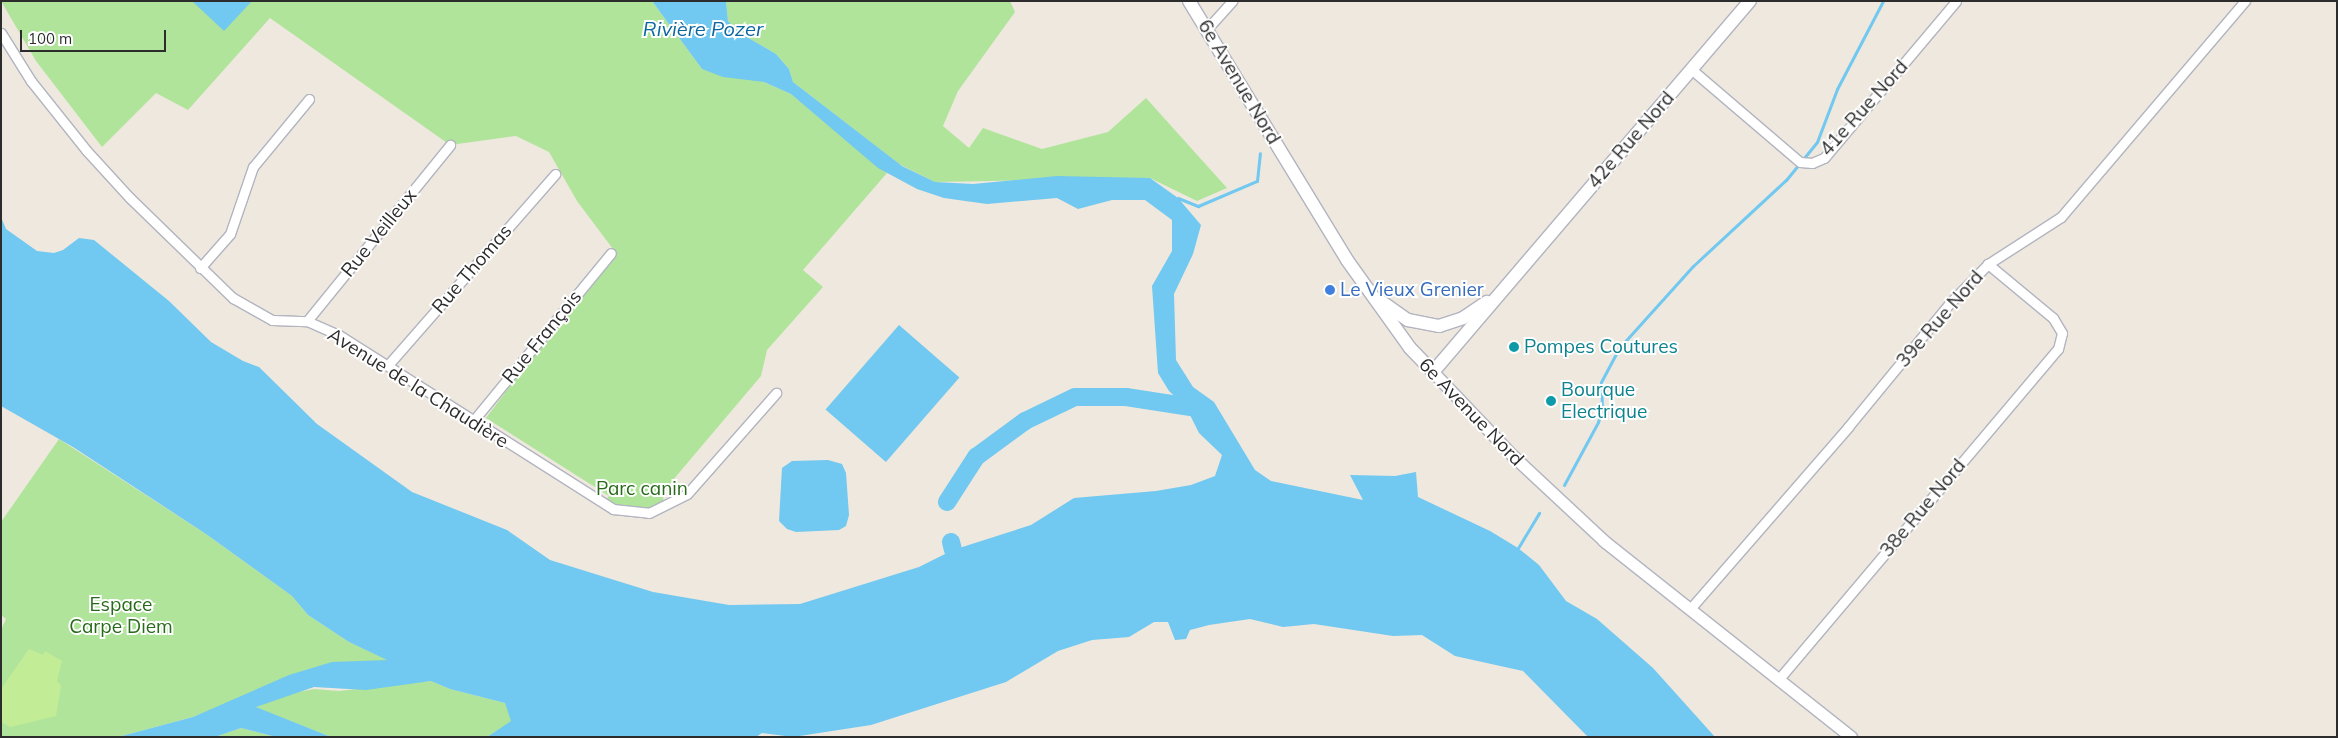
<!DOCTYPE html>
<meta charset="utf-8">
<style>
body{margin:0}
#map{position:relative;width:2338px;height:738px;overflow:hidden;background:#eee8de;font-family:Mulish,sans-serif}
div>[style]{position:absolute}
.green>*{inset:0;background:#b0e49b}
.pitch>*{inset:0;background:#c3ec97}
.water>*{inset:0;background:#71c8f0;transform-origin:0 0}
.stream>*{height:3px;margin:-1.5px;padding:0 1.5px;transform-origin:1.5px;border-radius:1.5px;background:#71c8f0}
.river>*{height:18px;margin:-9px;padding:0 9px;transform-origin:9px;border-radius:9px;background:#71c8f0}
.roads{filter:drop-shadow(1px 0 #b2b4c0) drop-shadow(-1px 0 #b2b4c0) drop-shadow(0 1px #b2b4c0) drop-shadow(0 -1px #b2b4c0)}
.minor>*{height:9px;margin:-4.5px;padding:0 4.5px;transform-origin:4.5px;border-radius:4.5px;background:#fff}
.tertiary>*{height:11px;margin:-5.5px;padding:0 5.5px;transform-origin:5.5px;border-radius:5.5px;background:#fff}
.secondary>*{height:12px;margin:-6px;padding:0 6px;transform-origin:6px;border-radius:6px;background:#fff}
.dots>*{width:14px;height:14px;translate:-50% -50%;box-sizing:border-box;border:2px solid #fff;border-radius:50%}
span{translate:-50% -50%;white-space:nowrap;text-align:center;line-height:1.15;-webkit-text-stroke:4px #fff;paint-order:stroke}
.street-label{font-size:19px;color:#2c2c2c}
.shop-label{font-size:19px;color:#366cbe}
.left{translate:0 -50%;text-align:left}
.culture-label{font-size:19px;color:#0d838f}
.park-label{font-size:19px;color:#276b1a}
.water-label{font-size:20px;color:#0c66a0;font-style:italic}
.frame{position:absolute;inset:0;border:2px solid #2c2c2c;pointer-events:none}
.scale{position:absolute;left:20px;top:30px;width:146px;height:22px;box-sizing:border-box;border:2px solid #2c2c2c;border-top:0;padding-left:6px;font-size:15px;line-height:18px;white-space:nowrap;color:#2c2c2c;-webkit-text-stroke:4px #fff;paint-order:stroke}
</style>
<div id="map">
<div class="green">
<i style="clip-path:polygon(1px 1px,652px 1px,702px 69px,764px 82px,791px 94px,887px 173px,803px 270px,823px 287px,767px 350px,761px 376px,662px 493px,665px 507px,649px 513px,603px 504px,609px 496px,486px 418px,613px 249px,577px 201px,549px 152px,516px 136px,450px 145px,270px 18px,188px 110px,156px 93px,102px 147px,36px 61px)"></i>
<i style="clip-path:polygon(726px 1px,1010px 1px,1015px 12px,958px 91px,943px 126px,969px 148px,983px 128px,1042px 149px,1108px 132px,1146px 98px,1227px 188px,1197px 201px,1150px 178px,935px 182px,899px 164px,793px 82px,789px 69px,776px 54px,740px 33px,728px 21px)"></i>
<i style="clip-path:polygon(59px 439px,206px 534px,292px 596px,308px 615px,349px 642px,388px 660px,232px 702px,193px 717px,118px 737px,1px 737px,1px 630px,6px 619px,1px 615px,1px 522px)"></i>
<i style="clip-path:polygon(431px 681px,450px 689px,505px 703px,512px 721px,487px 737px,331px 737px,255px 707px,288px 694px,314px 689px,339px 691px)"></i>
<i style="clip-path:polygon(241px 728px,276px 737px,215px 737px)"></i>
</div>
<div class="pitch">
<i style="clip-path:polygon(29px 649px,43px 655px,45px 651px,62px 661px,57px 681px,61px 686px,56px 716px,10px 727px,1px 722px,1px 689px)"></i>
</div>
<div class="water">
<i style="clip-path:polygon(192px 1px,252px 1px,224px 31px)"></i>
<i style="clip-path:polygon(652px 1px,726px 1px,728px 21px,740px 33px,776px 54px,789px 69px,793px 82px,902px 166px,935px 182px,973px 184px,1057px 176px,1150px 178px,1178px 198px,1201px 225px,1193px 254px,1174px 294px,1176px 360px,1193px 387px,1214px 402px,1255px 470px,1271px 481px,1363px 500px,1350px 475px,1395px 476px,1416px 472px,1418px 497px,1490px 531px,1518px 548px,1539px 565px,1566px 601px,1597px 619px,1653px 668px,1715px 737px,1588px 737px,1523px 671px,1455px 656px,1422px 635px,1393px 636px,1314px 624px,1283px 627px,1250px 619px,1209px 625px,1190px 630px,1186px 639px,1175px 640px,1168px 622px,1154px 622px,1129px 637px,1092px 640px,1058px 651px,1006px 682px,871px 725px,793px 737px,762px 733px,756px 737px,487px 737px,511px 721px,505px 703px,450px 689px,431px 681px,366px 690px,314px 687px,256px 707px,331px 737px,276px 737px,241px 728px,215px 737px,118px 737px,193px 717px,289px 675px,332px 662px,387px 660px,349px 642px,308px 615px,292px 596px,206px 534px,73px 447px,1px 406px,1px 217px,6px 229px,37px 251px,54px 253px,63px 250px,79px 238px,94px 240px,169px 301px,211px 342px,243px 361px,259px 367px,317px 424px,412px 492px,507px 530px,550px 560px,653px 592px,729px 605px,800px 604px,919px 567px,953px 550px,1031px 525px,1074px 498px,1156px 491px,1191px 485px,1215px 476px,1222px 455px,1199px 433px,1186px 407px,1169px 391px,1158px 373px,1152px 286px,1172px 251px,1172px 220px,1145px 200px,1112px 200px,1078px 209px,1057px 198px,987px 204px,944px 198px,917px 189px,878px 168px,791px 94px,764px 82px,723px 77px,702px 69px)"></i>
<i style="left:899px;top:325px;width:80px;height:112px;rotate:41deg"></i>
<i style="clip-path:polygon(828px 460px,842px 464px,846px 473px,849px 515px,846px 526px,839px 530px,796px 532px,787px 529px,779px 521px,782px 468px,792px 461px)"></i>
</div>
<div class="stream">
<i style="left:1178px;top:198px;width:22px;rotate:22deg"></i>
<i style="left:1198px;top:206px;width:64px;rotate:-23deg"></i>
<i style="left:1257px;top:181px;width:28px;rotate:-84deg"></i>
<i style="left:1564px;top:485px;width:72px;rotate:-61.6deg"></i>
<i style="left:1598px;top:422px;width:15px;rotate:-74deg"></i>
<i style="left:1602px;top:408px;width:26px;rotate:-92deg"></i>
<i style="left:1601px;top:382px;width:40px;rotate:-62deg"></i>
<i style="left:1620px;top:347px;width:109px;rotate:-48deg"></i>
<i style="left:1693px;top:266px;width:127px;rotate:-42.8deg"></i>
<i style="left:1786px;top:180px;width:49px;rotate:-50.8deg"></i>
<i style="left:1817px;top:142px;width:57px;rotate:-69.3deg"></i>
<i style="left:1837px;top:89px;width:99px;rotate:-62.4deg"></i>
<i style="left:1518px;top:548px;width:41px;rotate:-59deg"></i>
</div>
<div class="river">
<i style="left:947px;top:502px;width:54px;rotate:-57.2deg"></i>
<i style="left:976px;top:457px;width:61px;rotate:-36.3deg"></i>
<i style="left:1025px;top:421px;width:55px;rotate:-25.6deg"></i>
<i style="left:1075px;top:397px;width:51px"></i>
<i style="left:1126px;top:397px;width:72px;rotate:8.8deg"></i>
<i style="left:951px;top:542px;width:8px;rotate:76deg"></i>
</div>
<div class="roads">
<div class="minor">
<i style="left:1207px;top:29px;width:38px;rotate:-48deg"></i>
<i style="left:1px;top:33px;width:57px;rotate:58deg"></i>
<i style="left:31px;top:81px;width:88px;rotate:51.4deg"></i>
<i style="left:86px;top:150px;width:65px;rotate:47.5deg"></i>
<i style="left:130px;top:198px;width:144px;rotate:44.2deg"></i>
<i style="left:233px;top:298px;width:45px;rotate:29.4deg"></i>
<i style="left:272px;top:320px;width:35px;rotate:2deg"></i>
<i style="left:307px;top:321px;width:35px;rotate:24deg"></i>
<i style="left:339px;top:335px;width:325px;rotate:32.4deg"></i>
<i style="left:613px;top:509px;width:36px;rotate:6deg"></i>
<i style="left:649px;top:513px;width:42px;rotate:-26.6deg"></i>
<i style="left:687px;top:494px;width:135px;rotate:-48.6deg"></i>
<i style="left:1691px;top:69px;width:143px;rotate:40.5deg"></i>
<i style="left:1800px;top:162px;width:12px;rotate:5deg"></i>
<i style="left:1812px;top:163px;width:13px;rotate:-23deg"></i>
<i style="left:1824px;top:158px;width:205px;rotate:-49.9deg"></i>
<i style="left:200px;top:268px;width:45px;rotate:-48.6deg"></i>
<i style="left:230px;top:234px;width:71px;rotate:-71.1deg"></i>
<i style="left:253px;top:167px;width:88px;rotate:-50.5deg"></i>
<i style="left:307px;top:321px;width:227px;rotate:-50.9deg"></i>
<i style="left:388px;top:365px;width:254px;rotate:-48.8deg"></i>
<i style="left:473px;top:421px;width:217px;rotate:-50.6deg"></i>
<i style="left:1690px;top:609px;width:241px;rotate:-49deg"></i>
<i style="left:1848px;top:427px;width:159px;rotate:-50.6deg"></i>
<i style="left:1949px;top:304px;width:56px;rotate:-45.7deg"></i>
<i style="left:1988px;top:264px;width:87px;rotate:-32.8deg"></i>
<i style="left:2061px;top:217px;width:284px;rotate:-49.6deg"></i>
<i style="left:1778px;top:680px;width:434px;rotate:-49.8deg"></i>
<i style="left:2058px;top:349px;width:16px;rotate:-76deg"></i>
<i style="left:2062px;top:333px;width:17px;rotate:-121deg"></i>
<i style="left:2053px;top:318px;width:85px;rotate:-140.3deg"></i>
</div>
<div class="tertiary">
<i style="left:1433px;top:372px;width:116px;rotate:46.4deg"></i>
<i style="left:1513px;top:456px;width:125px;rotate:43deg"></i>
<i style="left:1604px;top:541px;width:315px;rotate:38.4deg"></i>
</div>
<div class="secondary">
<i style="left:1189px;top:1px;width:303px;rotate:58.6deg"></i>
<i style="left:1347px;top:260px;width:108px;rotate:54.4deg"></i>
<i style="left:1410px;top:348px;width:33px;rotate:46deg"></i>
<i style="left:1433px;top:372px;width:488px;rotate:-49.5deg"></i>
<i style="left:1382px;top:302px;width:32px;rotate:35deg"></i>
<i style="left:1408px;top:320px;width:32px;rotate:11deg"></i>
<i style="left:1439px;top:326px;width:25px;rotate:-18deg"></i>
<i style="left:1463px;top:318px;width:29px;rotate:-34deg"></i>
</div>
</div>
<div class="dots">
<i style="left:1330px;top:290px;background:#3f7fe0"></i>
<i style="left:1514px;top:347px;background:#0f9aa8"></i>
<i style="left:1551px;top:401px;background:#0f9aa8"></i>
</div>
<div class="street-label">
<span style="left:1239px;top:82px;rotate:59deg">6e Avenue Nord</span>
<span style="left:1864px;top:108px;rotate:-48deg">41e Rue Nord</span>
<span style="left:1631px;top:140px;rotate:-49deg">42e Rue Nord</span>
<span style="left:379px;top:233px;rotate:-51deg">Rue Veilleux</span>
<span style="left:472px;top:269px;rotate:-49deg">Rue Thomas</span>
<span style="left:1940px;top:319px;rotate:-49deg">39e Rue Nord</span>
<span style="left:542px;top:337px;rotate:-51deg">Rue François</span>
<span style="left:418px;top:388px;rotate:32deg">Avenue de la Chaudière</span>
<span style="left:1471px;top:412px;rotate:46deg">6e Avenue Nord</span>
<span style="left:1923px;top:508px;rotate:-50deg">38e Rue Nord</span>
</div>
<div class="shop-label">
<span class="left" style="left:1340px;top:290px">Le Vieux Grenier</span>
</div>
<div class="culture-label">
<span class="left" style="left:1524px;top:347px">Pompes Coutures</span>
<span class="left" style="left:1561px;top:401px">Bourque<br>Electrique</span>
</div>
<div class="park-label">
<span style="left:642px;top:489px">Parc canin</span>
<span style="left:121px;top:616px">Espace<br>Carpe Diem</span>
</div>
<div class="water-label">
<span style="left:703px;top:28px">Rivière Pozer</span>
</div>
<div class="frame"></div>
<div class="scale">100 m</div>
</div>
